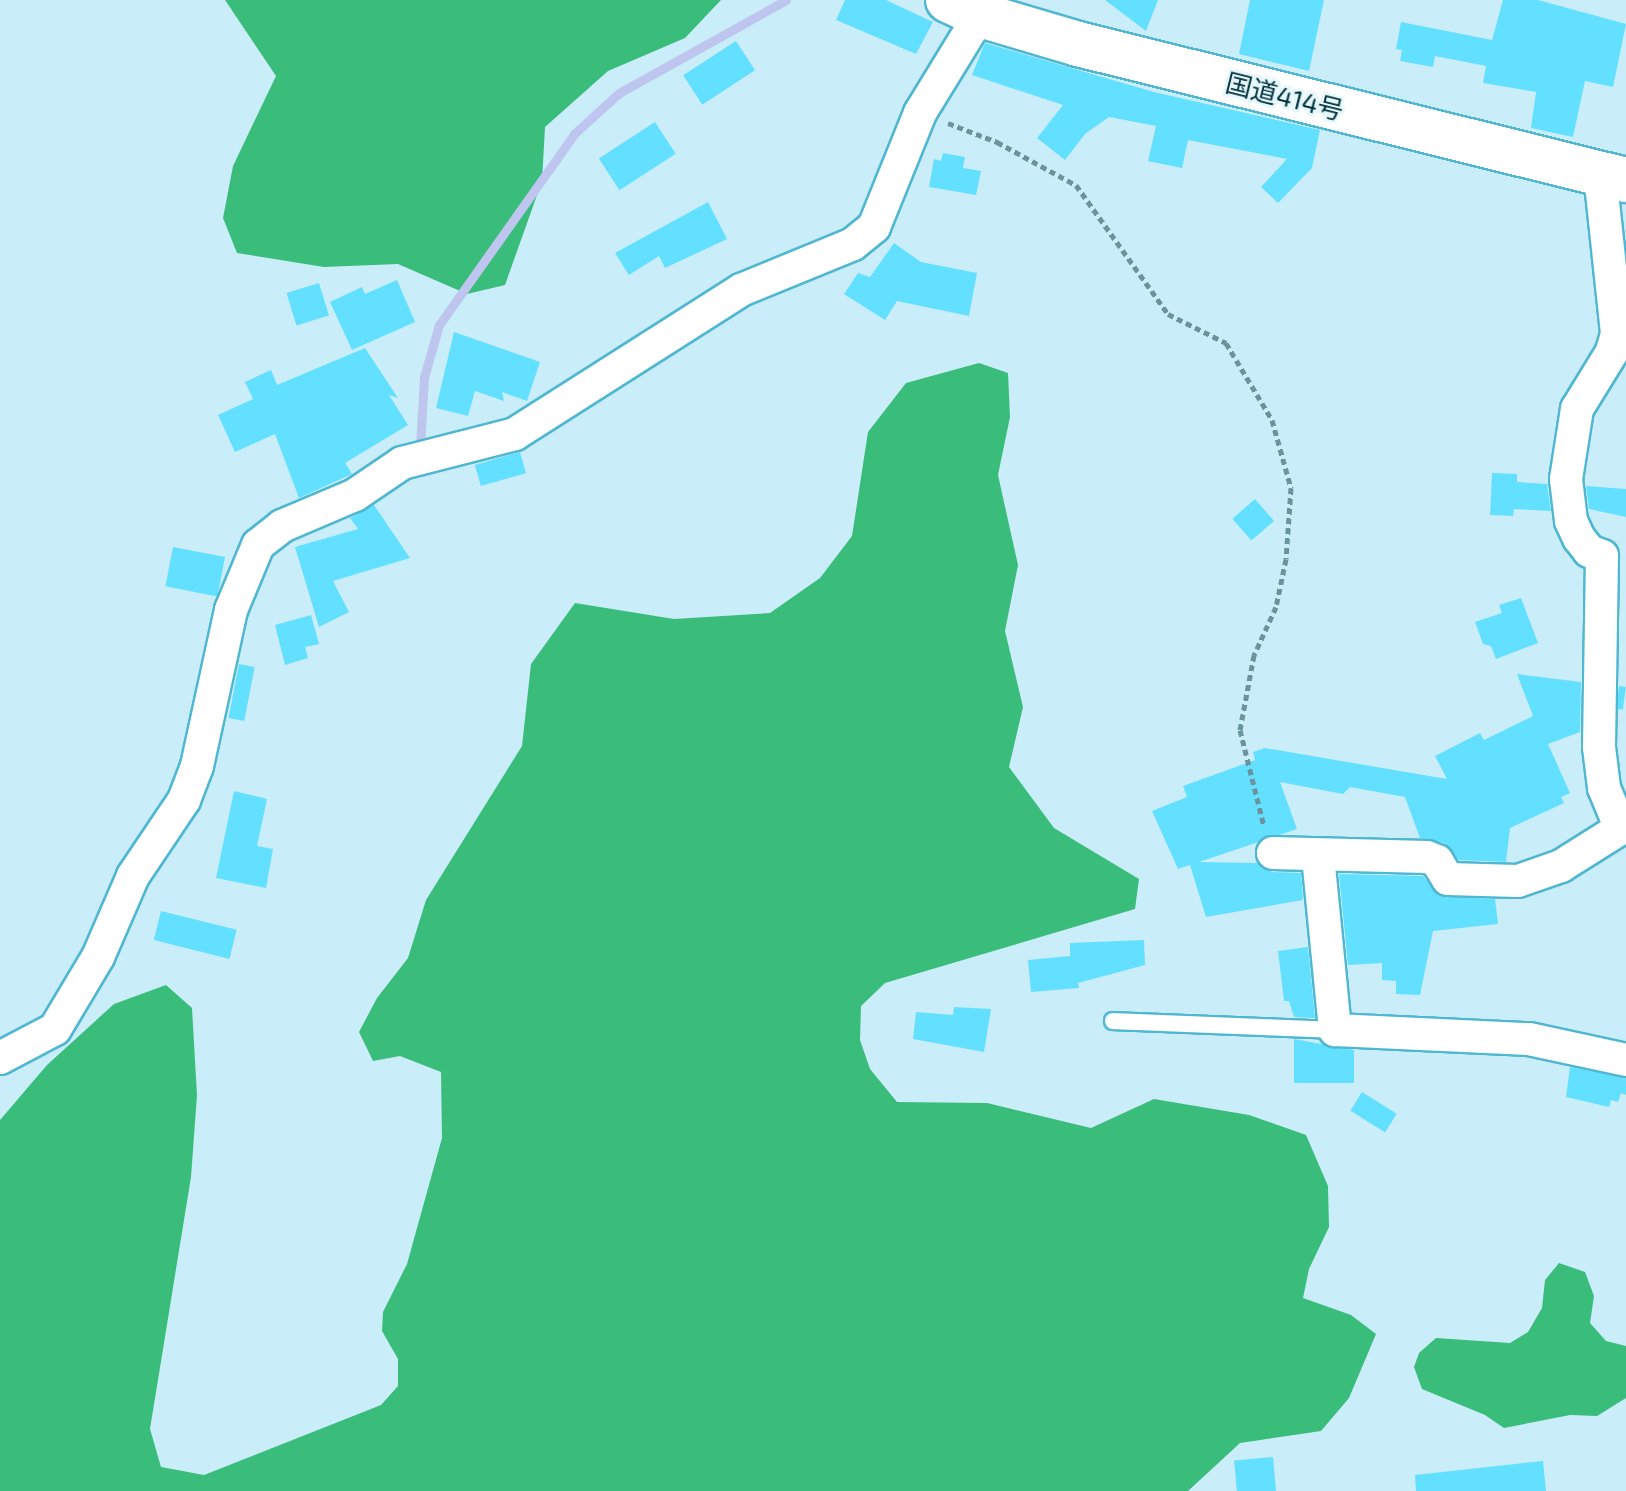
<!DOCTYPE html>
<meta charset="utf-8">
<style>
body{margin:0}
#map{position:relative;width:1626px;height:1491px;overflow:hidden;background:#caeef9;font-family:"Exo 2","Noto Sans JP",sans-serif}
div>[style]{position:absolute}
.forest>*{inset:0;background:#3abc7b}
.stream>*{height:9px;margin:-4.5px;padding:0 4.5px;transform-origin:4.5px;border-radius:4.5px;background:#bec5ef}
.building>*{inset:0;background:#63e0ff;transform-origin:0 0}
.path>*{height:5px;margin-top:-2.5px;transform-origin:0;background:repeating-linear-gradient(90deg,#6a939e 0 6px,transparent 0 10px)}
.roads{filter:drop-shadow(2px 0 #4fb7d1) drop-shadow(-2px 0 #4fb7d1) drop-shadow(0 2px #4fb7d1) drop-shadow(0 -2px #4fb7d1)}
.service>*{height:16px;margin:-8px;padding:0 8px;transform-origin:8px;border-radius:8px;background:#fff}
.minor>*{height:32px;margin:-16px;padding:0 16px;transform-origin:16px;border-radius:16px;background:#fff}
.trunk>*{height:44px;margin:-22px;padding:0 22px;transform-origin:22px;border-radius:22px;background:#fff}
span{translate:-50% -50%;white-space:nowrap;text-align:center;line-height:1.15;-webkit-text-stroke:6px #e6f8fd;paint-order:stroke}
.street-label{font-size:26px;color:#00303a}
</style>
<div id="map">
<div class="forest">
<i style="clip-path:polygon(225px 0,721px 0,685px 38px,608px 71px,545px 127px,542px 181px,505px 285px,467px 294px,398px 264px,324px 267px,237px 253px,223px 218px,233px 166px,276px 76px)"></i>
<i style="clip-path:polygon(979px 363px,1008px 373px,1010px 417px,998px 475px,1018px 565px,1005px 631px,1023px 707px,1009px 767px,1054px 828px,1139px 879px,1135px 909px,885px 983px,861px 1006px,860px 1040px,870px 1069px,897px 1102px,987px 1103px,1091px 1128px,1154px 1099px,1249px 1115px,1306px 1135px,1328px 1186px,1329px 1227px,1309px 1269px,1303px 1298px,1351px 1315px,1376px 1334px,1349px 1398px,1321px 1431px,1240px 1443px,1188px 1491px,0 1491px,0 1120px,47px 1065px,114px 1004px,166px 985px,192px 1008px,197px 1095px,191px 1177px,150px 1429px,161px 1467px,204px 1475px,381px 1405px,398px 1386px,398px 1359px,382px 1331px,383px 1312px,407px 1264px,442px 1138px,441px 1072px,400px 1056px,373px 1061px,359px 1032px,377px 998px,408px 958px,426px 900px,522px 746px,531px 664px,575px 603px,674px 619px,770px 613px,820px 578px,852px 536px,868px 432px,906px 383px)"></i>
<i style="clip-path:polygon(1559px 1263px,1585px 1272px,1594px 1296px,1590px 1323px,1606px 1341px,1626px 1346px,1626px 1398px,1597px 1416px,1570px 1415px,1504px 1428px,1485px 1415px,1422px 1389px,1414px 1367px,1419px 1353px,1436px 1338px,1510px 1343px,1528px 1332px,1542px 1308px,1545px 1280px)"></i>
</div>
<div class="stream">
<i style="left:420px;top:448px;width:71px;rotate:-86.8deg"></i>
<i style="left:424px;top:377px;width:54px;rotate:-73.9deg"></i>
<i style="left:439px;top:325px;width:234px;rotate:-54.7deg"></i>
<i style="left:574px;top:134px;width:61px;rotate:-42.3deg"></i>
<i style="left:619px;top:93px;width:191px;rotate:-29.1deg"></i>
</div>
<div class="building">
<i style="clip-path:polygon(845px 0,886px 0,933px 22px,916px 54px,836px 20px)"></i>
<i style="clip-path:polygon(1105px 0,1158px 0,1146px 31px)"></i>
<i style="clip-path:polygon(1250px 0,1324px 0,1309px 71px,1239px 54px)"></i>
<i style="clip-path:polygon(1503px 0,1538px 0,1626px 24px,1613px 87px,1585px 81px,1573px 137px,1531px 128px,1536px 92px,1483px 83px,1486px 66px,1435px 56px,1433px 67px,1400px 61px,1402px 50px,1396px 49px,1401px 22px,1492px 40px)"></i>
<i style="left:736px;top:41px;width:35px;height:63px;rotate:57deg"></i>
<i style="clip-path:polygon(985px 43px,1154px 92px,1320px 130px,1312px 168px,1278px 203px,1261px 187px,1287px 159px,1188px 140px,1182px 168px,1148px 161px,1156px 126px,1109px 117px,1085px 134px,1065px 160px,1037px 138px,1063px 105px,972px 75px)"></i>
<i style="left:655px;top:122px;width:38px;height:67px;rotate:57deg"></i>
<i style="clip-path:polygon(943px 153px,965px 157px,963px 168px,981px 171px,976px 195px,929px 187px,934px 159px,941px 161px)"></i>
<i style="clip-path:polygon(708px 202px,727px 239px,665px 268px,659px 256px,629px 275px,615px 253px)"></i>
<i style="clip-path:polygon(894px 243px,921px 262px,977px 273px,969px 316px,897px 301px,885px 320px,844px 294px,858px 273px,870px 277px)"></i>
<i style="clip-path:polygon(397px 280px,415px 322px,352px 350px,330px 302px,362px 287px,365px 294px)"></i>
<i style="left:319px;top:283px;width:34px;height:34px;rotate:73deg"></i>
<i style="clip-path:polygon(454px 332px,540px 362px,527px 401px,502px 392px,504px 401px,475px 391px,468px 416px,436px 408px)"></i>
<i style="clip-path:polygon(365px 348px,398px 398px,389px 395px,408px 425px,345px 463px,352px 474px,299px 498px,275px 434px,235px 452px,218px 415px,253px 399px,245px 382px,271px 370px,277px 385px)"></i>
<i style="left:520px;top:452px;width:22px;height:47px;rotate:74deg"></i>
<i style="clip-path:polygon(1492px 473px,1517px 474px,1517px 482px,1547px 484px,1551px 511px,1514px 509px,1513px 516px,1490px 515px)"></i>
<i style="clip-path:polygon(1586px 486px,1626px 489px,1626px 517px,1589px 509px)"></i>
<i style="left:1255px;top:499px;width:29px;height:30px;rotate:49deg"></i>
<i style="clip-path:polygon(374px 505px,410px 558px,333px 581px,349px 612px,319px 627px,295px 547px,358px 529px,350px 518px)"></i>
<i style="left:173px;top:547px;width:53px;height:40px;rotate:11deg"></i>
<i style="clip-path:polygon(1521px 598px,1538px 643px,1496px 659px,1491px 646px,1483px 644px,1475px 622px,1502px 613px,1499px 605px)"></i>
<i style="clip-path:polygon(311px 615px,319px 644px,305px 647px,308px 658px,285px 665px,275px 625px)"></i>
<i style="left:239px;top:664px;width:16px;height:55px;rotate:11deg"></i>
<i style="clip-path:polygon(1517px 674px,1581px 682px,1580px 732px,1548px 744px,1570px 793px,1561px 797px,1564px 803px,1510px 828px,1506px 862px,1459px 860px,1444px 843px,1420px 838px,1405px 797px,1350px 787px,1343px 794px,1280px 782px,1297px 829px,1199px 862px,1257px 863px,1272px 872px,1301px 873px,1303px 900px,1206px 917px,1190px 865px,1178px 869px,1152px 811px,1187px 797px,1183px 786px,1255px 760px,1253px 752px,1265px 748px,1447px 779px,1435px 756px,1480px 733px,1484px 740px,1533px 716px)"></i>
<i style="left:1619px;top:686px;width:7px;height:23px;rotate:8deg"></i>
<i style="clip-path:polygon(234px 791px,267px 799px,257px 846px,273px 849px,266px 888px,216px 878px)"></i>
<i style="clip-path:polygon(1339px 874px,1423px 876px,1439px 896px,1495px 899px,1498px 924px,1433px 931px,1420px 995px,1396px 994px,1396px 981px,1382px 980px,1382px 963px,1348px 965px)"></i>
<i style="left:161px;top:911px;width:78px;height:30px;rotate:14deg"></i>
<i style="clip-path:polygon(1144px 940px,1145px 965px,1078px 983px,1079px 988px,1031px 992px,1028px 960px,1070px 956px,1070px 943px)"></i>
<i style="clip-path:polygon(1308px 947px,1315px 1018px,1294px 1017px,1289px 1001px,1284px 1001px,1278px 951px)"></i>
<i style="clip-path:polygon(954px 1007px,991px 1009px,984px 1052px,913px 1039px,916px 1012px,953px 1015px)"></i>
<i style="clip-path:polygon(1294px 1039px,1354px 1050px,1354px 1083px,1294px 1083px)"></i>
<i style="clip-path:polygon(1570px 1067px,1626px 1078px,1626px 1095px,1621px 1093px,1618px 1102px,1611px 1100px,1609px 1107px,1566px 1097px)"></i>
<i style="left:1362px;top:1092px;width:41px;height:22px;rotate:32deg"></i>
<i style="left:1273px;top:1457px;width:34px;height:39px;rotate:85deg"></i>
<i style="clip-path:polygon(1543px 1461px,1546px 1491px,1416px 1491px,1415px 1475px)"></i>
</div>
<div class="path">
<i style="left:948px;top:123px;width:53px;rotate:21.2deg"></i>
<i style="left:997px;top:142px;width:90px;rotate:28.6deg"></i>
<i style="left:1076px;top:185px;width:158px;rotate:54.5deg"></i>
<i style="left:1168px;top:314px;width:65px;rotate:26.6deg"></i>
<i style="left:1226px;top:343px;width:90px;rotate:59.1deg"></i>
<i style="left:1272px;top:420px;width:71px;rotate:74.4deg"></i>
<i style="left:1291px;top:488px;width:71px;rotate:94deg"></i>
<i style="left:1286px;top:559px;width:49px;rotate:101.8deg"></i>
<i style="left:1276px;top:607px;width:53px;rotate:114.6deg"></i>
<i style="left:1254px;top:655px;width:76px;rotate:100.6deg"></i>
<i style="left:1240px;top:730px;width:99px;rotate:76deg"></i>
</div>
<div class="roads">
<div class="service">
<i style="left:1113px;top:1021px;width:222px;rotate:2.3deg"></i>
</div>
<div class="minor">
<i style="left:1600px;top:174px;width:161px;rotate:83.9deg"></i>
<i style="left:1617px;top:334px;width:19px;rotate:106deg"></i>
<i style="left:1612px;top:352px;width:67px;rotate:121.6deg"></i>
<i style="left:1577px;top:409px;width:71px;rotate:98.9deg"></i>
<i style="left:1566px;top:479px;width:42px;rotate:83.2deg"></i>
<i style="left:1571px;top:521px;width:19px;rotate:65deg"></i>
<i style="left:1579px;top:538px;width:16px;rotate:52deg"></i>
<i style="left:1589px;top:551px;width:14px;rotate:21deg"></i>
<i style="left:1602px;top:556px;width:191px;rotate:90.9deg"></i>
<i style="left:1599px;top:747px;width:41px;rotate:83deg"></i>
<i style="left:1604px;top:788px;width:44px;rotate:67.5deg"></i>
<i style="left:1273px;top:853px;width:154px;rotate:1.5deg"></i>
<i style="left:1427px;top:857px;width:11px;rotate:22deg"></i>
<i style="left:1437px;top:861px;width:21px;rotate:59deg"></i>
<i style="left:1448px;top:879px;width:70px;rotate:1.6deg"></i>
<i style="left:1518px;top:881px;width:46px;rotate:-19.2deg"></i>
<i style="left:1561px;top:866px;width:77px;rotate:-32.2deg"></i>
<i style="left:1318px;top:856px;width:175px;rotate:84.4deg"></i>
<i style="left:1335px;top:1030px;width:194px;rotate:2.7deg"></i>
<i style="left:1529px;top:1039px;width:99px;rotate:12.2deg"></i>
<i style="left:0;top:1058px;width:62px;rotate:-27.8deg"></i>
<i style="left:55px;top:1029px;width:84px;rotate:-59.2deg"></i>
<i style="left:98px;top:957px;width:88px;rotate:-66.6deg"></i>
<i style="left:133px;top:876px;width:92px;rotate:-56.1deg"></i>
<i style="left:184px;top:800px;width:36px;rotate:-69deg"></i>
<i style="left:197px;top:766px;width:160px;rotate:-77.7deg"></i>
<i style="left:231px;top:610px;width:70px;rotate:-67.4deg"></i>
<i style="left:258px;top:545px;width:31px;rotate:-38deg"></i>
<i style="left:282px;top:526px;width:79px;rotate:-23deg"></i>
<i style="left:355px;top:495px;width:57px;rotate:-34.2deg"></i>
<i style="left:402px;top:463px;width:117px;rotate:-14.4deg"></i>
<i style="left:515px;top:434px;width:268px;rotate:-32.5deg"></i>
<i style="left:741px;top:290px;width:121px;rotate:-22.3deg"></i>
<i style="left:853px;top:244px;width:27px;rotate:-39deg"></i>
<i style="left:874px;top:227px;width:123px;rotate:-68deg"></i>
<i style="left:920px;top:113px;width:115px;rotate:-58.5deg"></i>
</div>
<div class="trunk">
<i style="left:948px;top:0;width:35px;rotate:25deg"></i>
<i style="left:980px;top:15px;width:102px;rotate:16.5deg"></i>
<i style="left:1078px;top:44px;width:565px;rotate:13.94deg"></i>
</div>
</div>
<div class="street-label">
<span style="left:1285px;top:96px;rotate:14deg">国道414号</span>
</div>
</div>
